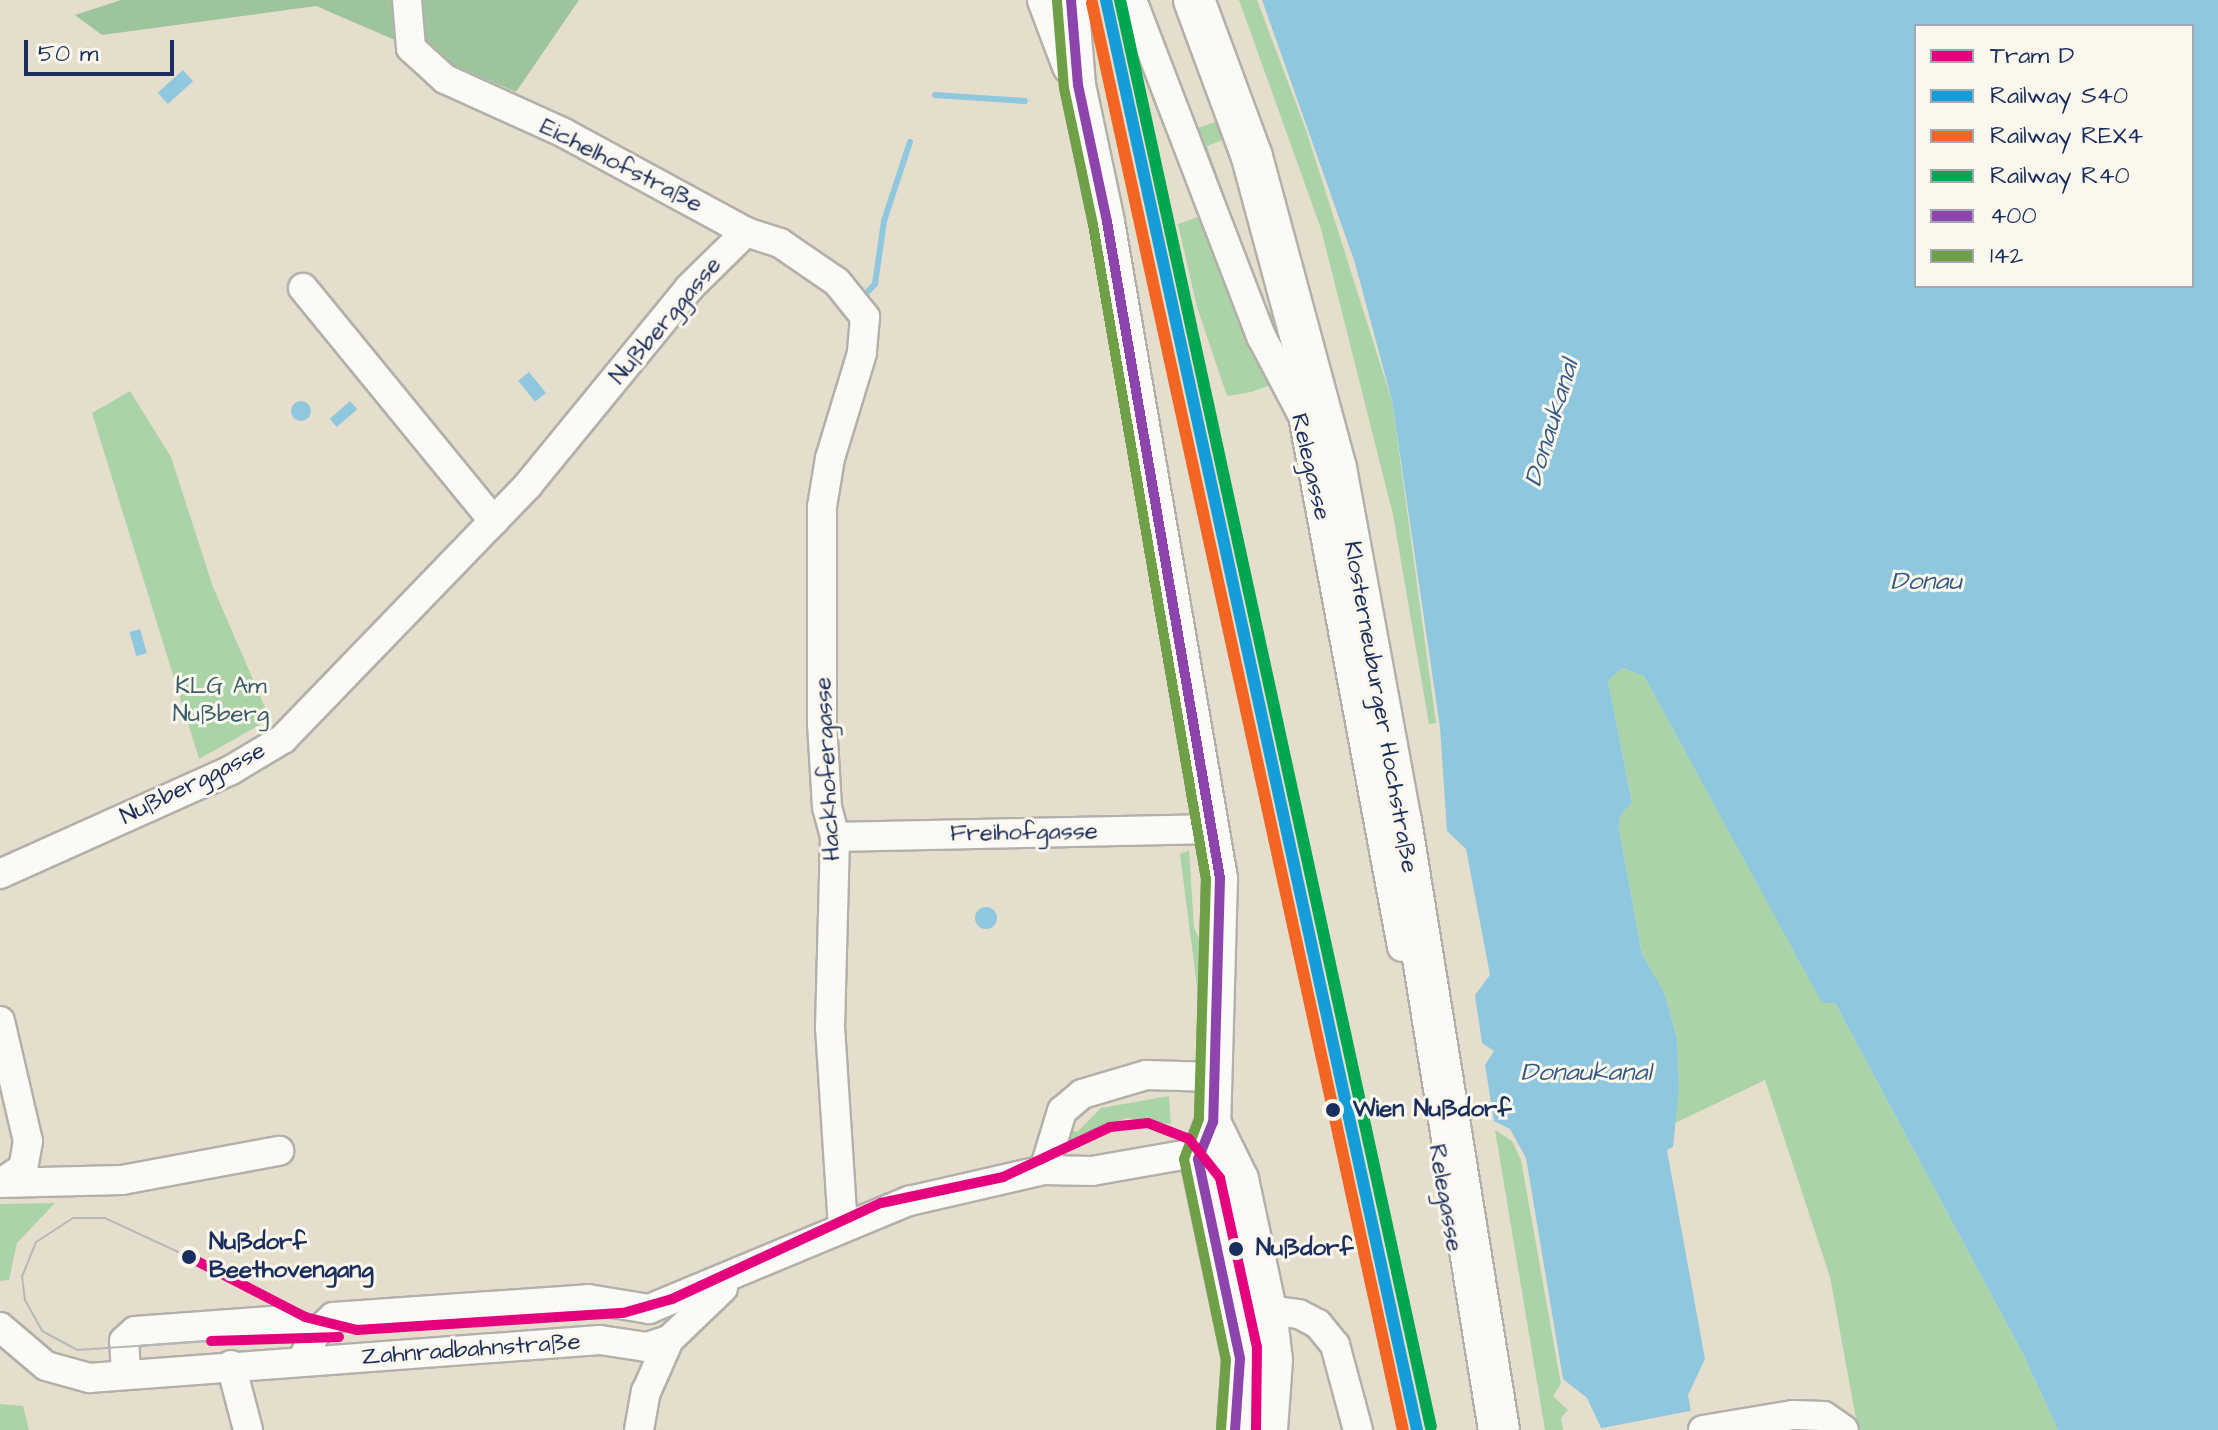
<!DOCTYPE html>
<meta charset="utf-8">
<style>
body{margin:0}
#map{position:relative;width:2218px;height:1430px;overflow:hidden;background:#e6decc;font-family:"Architects Daughter",sans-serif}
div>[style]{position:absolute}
.green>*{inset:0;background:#abd3a8}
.forest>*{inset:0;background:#9ec49d}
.water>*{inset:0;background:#8fc8de;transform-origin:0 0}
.round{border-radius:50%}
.pier>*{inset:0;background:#e6decc}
.stream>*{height:6px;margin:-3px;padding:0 3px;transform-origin:3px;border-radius:3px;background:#8fc8de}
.roads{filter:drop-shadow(2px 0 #b3b0a9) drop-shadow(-2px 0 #b3b0a9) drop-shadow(0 2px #b3b0a9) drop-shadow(0 -2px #b3b0a9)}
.minor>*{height:28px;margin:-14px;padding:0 14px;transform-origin:14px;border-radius:14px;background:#fbfaf7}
.major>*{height:34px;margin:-17px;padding:0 17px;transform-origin:17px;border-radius:17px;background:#fbfaf7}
.highway>*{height:40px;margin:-20px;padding:0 20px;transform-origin:20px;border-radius:20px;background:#fbfaf7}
.tram>*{height:2px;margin:-1px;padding:0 1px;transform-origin:1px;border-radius:1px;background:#b6b7b9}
.bus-1>*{height:10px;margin:-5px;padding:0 5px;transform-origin:5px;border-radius:5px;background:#8e44ad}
.bus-2>*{height:10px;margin:-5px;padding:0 5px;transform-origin:5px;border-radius:5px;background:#6fa048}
.rail-1>*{height:12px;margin:-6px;padding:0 6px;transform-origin:6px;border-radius:6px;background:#159dd9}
.rail-2>*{height:12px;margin:-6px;padding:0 6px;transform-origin:6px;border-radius:6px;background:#f26522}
.rail-3>*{height:12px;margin:-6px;padding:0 6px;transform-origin:6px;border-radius:6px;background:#00a651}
.tram-1>*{height:10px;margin:-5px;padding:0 5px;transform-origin:5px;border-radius:5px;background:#e5007d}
.dots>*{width:22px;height:22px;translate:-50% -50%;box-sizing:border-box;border:4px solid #fbf7ec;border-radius:50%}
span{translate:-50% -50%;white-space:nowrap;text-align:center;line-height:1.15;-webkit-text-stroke:6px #fbf7ec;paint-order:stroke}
.street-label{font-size:24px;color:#1b2f5e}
.park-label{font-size:24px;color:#385e6b}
.stop-label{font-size:24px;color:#1b2f5e;font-weight:700}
.left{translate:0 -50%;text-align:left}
.water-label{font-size:26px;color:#335a87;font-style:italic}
.legend{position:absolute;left:1914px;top:24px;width:280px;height:264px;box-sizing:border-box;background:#fbf7ec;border:2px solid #a1a7b3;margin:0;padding:10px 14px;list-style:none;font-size:24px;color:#1b2f5e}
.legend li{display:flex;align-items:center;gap:16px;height:40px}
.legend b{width:40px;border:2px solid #a1a7b3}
.scale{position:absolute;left:24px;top:40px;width:150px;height:36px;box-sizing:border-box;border:4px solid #1b2f5e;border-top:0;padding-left:10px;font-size:24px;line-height:28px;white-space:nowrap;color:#1b2f5e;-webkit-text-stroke:6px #fbf7ec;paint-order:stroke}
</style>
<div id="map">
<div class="green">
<i style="clip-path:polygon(1239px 0,1257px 0,1306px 130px,1392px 401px,1436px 723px,1429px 724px,1393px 515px,1321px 229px)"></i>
<i style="clip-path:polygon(1221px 120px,1225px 139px,1207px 146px,1261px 299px,1292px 345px,1280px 345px,1269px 335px,1192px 130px)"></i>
<i style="clip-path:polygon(1201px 216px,1276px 383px,1251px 392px,1227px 396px,1197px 307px,1178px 224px)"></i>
<i style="clip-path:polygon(130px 391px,171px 457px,213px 587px,270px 719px,199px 759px,92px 413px)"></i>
<i style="clip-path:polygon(1622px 668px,1644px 676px,1822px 1002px,1835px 1003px,2023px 1354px,2058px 1430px,1858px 1430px,1830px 1277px,1765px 1080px,1673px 1124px,1679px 1088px,1677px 1038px,1664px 992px,1642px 954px,1619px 829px,1620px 816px,1632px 801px,1608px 681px)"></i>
<i style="clip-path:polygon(1189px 850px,1194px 928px,1204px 949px,1201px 1018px,1180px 854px)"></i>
<i style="clip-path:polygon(1169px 1096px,1171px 1124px,1126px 1118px,1066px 1143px,1067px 1128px,1077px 1132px,1101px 1108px)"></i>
<i style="clip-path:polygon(1495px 1130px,1512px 1141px,1521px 1160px,1561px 1384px,1553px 1396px,1568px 1410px,1561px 1418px,1563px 1430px,1545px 1430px)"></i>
<i style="clip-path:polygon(55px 1203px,17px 1243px,9px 1280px,0 1281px,0 1204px)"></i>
<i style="clip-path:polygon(0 1404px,23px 1406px,29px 1430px,0 1430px)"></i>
</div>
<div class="forest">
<i style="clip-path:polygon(121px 0,579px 0,516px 92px,316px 6px,102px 35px,75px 15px)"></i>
</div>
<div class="water">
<i style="clip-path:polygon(evenodd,1262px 0,2218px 0,2218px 1430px,2058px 1430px,2023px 1354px,1835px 1003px,1822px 1003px,1644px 676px,1622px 668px,1608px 681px,1632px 802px,1620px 816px,1619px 829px,1642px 954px,1664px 992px,1677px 1038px,1679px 1088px,1673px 1147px,1667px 1150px,1705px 1359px,1688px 1395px,1694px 1430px,1602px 1430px,1587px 1398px,1563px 1379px,1526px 1158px,1510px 1129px,1494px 1121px,1485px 1065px,1494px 1051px,1482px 1043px,1475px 995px,1490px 975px,1466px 849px,1447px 831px,1440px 727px,1392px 401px,1355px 263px,1262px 0,1916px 26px,2192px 26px,2192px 286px,1916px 286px,1916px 26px)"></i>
<i style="left:183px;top:70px;width:15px;height:34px;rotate:48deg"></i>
<i style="left:529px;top:372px;width:27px;height:14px;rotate:51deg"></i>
<i style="left:350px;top:401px;width:11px;height:27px;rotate:49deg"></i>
<i class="round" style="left:291px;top:401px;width:20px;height:20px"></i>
<i style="left:140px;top:629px;width:25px;height:11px;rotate:74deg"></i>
<i class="round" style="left:975px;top:907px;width:22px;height:22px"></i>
</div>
<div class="pier">
<i style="clip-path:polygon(1695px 1410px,1698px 1430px,1598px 1430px,1597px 1429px)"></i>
</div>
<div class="stream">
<i style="left:935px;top:95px;width:90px;rotate:3.8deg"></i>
<i style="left:861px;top:299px;width:21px;rotate:-47deg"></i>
<i style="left:875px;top:284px;width:64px;rotate:-81.9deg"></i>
<i style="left:884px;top:221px;width:83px;rotate:-71.8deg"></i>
</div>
<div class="roads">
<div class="minor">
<i style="left:407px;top:0;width:48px;rotate:85.2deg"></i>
<i style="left:411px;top:48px;width:46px;rotate:42.4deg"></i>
<i style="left:445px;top:79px;width:131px;rotate:24.4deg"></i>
<i style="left:564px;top:133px;width:207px;rotate:28.5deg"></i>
<i style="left:746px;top:232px;width:36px;rotate:18deg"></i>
<i style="left:780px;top:243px;width:69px;rotate:34.4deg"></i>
<i style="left:837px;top:282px;width:45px;rotate:51.3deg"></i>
<i style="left:865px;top:317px;width:36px;rotate:95deg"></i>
<i style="left:862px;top:353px;width:110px;rotate:106.9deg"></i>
<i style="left:830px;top:458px;width:50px;rotate:99.3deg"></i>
<i style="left:822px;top:507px;width:216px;rotate:90deg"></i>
<i style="left:822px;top:723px;width:84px;rotate:86.6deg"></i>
<i style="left:827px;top:807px;width:31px;rotate:75deg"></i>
<i style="left:835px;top:837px;width:190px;rotate:91.5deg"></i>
<i style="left:830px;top:1027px;width:199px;rotate:86.3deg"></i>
<i style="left:1132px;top:0;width:362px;rotate:69deg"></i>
<i style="left:1262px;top:338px;width:88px;rotate:62.3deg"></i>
<i style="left:1303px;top:416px;width:540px;rotate:79.44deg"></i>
<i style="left:303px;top:288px;width:301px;rotate:50.7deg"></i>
<i style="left:835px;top:837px;width:378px;rotate:-1.2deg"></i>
<i style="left:0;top:874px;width:253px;rotate:-24.2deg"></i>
<i style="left:231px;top:770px;width:61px;rotate:-30.8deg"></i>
<i style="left:283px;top:739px;width:353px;rotate:-46deg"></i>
<i style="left:528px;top:485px;width:254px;rotate:-50.7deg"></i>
<i style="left:689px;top:288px;width:80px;rotate:-44.5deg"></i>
<i style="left:0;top:1021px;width:123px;rotate:76.9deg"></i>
<i style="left:28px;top:1141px;width:27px;rotate:100deg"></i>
<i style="left:23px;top:1168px;width:27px;rotate:146deg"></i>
<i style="left:1044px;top:1170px;width:62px;rotate:-73deg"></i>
<i style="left:1062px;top:1111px;width:26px;rotate:-40deg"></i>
<i style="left:1082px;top:1094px;width:67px;rotate:-16.5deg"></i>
<i style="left:1146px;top:1075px;width:69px;rotate:1.7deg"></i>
<i style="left:0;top:1183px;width:122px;rotate:-1.4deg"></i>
<i style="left:122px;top:1180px;width:160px;rotate:-10.5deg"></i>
<i style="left:1232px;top:1318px;width:38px;rotate:-12deg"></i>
<i style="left:1269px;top:1310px;width:30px;rotate:8deg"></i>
<i style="left:1299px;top:1314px;width:21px;rotate:28deg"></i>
<i style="left:1318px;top:1324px;width:27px;rotate:51deg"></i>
<i style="left:1335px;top:1345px;width:88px;rotate:74.9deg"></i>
<i style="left:0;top:1327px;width:60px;rotate:40.3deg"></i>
<i style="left:46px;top:1366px;width:45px;rotate:15.6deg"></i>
<i style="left:89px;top:1378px;width:512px;rotate:-4.25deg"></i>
<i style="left:600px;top:1340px;width:48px;rotate:8.5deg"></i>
<i style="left:647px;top:1347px;width:23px;rotate:-18deg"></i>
<i style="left:302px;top:1360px;width:29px;rotate:-63deg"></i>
<i style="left:315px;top:1334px;width:25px;rotate:-43deg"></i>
<i style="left:333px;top:1317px;width:256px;rotate:-4deg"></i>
<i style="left:588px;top:1299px;width:62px;rotate:9.3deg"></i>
<i style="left:649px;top:1309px;width:282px;rotate:-22.6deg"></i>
<i style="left:909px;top:1201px;width:139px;rotate:-12.9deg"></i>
<i style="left:1044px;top:1170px;width:48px;rotate:1.2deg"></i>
<i style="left:1092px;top:1171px;width:127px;rotate:-10deg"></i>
<i style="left:231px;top:1365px;width:67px;rotate:75.3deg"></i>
<i style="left:126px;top:1375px;width:34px;rotate:-93deg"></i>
<i style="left:124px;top:1341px;width:15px;rotate:-42deg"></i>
<i style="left:135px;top:1331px;width:150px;rotate:-4.2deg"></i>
<i style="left:285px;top:1320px;width:33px;rotate:25deg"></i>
<i style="left:639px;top:1430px;width:39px;rotate:-80deg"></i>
<i style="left:646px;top:1392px;width:57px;rotate:-66.1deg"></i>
<i style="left:669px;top:1340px;width:75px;rotate:-43.9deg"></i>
<i style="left:1703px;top:1430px;width:91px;rotate:-9.5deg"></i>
<i style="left:1793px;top:1415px;width:31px;rotate:2deg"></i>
<i style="left:1824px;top:1416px;width:24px;rotate:35deg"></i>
</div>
<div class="major">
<i style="left:1045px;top:0;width:71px;rotate:69.3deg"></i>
<i style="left:1071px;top:0;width:85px;rotate:85.3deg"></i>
<i style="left:1078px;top:85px;width:140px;rotate:78deg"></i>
<i style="left:1107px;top:222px;width:666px;rotate:80.23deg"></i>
<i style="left:1220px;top:878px;width:244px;rotate:91.6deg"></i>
<i style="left:1213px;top:1122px;width:40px;rotate:112deg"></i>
<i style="left:1198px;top:1159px;width:204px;rotate:78.1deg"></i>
<i style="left:1240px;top:1359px;width:71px;rotate:94deg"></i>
<i style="left:1213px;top:1122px;width:64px;rotate:63.8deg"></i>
<i style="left:1241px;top:1179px;width:134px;rotate:77.9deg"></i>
<i style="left:1269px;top:1310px;width:50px;rotate:83.2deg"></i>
<i style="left:1275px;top:1360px;width:70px;rotate:94.1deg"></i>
</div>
<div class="highway">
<i style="left:1194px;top:0;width:167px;rotate:69.7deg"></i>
<i style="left:1252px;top:157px;width:322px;rotate:74.9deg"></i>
<i style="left:1336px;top:468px;width:359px;rotate:79.6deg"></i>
<i style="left:1401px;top:821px;width:617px;rotate:80.86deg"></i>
</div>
</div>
<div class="tram">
<i style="left:189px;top:1257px;width:93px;rotate:-155.1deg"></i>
<i style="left:105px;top:1218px;width:32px;rotate:180deg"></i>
<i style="left:73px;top:1218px;width:44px;rotate:147deg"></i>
<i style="left:36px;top:1242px;width:37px;rotate:112deg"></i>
<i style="left:22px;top:1276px;width:24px;rotate:83deg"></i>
<i style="left:25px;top:1300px;width:35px;rotate:61deg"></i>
<i style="left:42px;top:1331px;width:40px;rotate:28deg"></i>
<i style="left:77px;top:1350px;width:134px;rotate:-3.8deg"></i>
</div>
<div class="bus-1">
<i style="left:1071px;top:0;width:85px;rotate:85.3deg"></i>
<i style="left:1078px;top:85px;width:140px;rotate:78deg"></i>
<i style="left:1107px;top:222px;width:666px;rotate:80.23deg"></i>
<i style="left:1220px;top:878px;width:244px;rotate:91.6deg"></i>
<i style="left:1213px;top:1122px;width:40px;rotate:112deg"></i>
<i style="left:1198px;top:1159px;width:204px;rotate:78.1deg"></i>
<i style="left:1240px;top:1359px;width:71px;rotate:94deg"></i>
</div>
<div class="bus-2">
<i style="left:1057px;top:1px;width:87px;rotate:85.4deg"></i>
<i style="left:1064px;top:88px;width:140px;rotate:78deg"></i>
<i style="left:1093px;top:225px;width:664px;rotate:80.2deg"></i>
<i style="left:1206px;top:879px;width:240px;rotate:91.7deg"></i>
<i style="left:1199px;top:1119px;width:43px;rotate:110.6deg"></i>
<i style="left:1184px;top:1159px;width:205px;rotate:78.2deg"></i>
<i style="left:1226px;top:1360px;width:69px;rotate:94.1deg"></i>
</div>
<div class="rail-1">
<i style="left:1106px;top:0;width:1463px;rotate:77.73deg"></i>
</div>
<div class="rail-2">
<i style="left:1092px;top:3px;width:1460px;rotate:77.71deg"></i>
</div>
<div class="rail-3">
<i style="left:1120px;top:0;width:1460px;rotate:77.71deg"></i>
</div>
<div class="tram-1">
<i style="left:189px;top:1257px;width:131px;rotate:27.3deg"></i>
<i style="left:305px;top:1317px;width:54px;rotate:14deg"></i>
<i style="left:357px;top:1330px;width:267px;rotate:-3.7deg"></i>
<i style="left:623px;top:1313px;width:51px;rotate:-15.9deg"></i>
<i style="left:672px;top:1299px;width:230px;rotate:-24.7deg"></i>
<i style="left:881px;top:1203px;width:125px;rotate:-12deg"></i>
<i style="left:1003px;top:1177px;width:118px;rotate:-25deg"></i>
<i style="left:1110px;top:1127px;width:38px;rotate:-6deg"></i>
<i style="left:1148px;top:1123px;width:44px;rotate:21.3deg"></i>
<i style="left:1189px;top:1139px;width:50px;rotate:51.5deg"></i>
<i style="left:1220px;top:1178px;width:173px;rotate:77.7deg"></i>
<i style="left:1257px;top:1347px;width:83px;rotate:90.7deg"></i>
<i style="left:211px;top:1341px;width:128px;rotate:-1.8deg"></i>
</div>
<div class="dots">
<i style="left:1333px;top:1110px;background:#1b2f5e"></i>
<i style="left:1236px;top:1249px;background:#1b2f5e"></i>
<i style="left:189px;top:1257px;background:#1b2f5e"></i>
</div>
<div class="street-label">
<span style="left:621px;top:166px;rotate:27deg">Eichelhofstraße</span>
<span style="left:666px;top:321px;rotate:-50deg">Nußberggasse</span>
<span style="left:1310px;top:467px;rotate:77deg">Relegasse</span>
<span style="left:1380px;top:707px;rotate:80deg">Klosterneuburger Hochstraße</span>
<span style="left:828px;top:769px;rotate:-93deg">Hackhofergasse</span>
<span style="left:193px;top:784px;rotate:-26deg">Nußberggasse</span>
<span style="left:1024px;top:833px;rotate:-1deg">Freihofgasse</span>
<span style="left:1445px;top:1198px;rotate:80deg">Relegasse</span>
<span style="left:471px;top:1350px;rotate:-4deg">Zahnradbahnstraße</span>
</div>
<div class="park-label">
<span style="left:221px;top:701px">KLG Am<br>Nußberg</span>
</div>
<div class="stop-label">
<span class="left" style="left:1353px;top:1110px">Wien Nußdorf</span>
<span class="left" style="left:209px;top:1257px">Nußdorf<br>Beethovengang</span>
<span class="left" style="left:1256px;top:1249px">Nußdorf</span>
</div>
<div class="water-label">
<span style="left:1552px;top:423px;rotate:-73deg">Donaukanal</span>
<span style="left:1926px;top:582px">Donau</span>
<span style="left:1586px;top:1073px">Donaukanal</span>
</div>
<ul class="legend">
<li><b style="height:10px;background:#e5007d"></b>Tram D</li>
<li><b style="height:10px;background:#159dd9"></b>Railway S40</li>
<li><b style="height:10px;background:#f26522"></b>Railway REX4</li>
<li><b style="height:10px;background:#00a651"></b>Railway R40</li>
<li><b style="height:10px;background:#8e44ad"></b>400</li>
<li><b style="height:10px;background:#6fa048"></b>142</li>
</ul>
<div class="scale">50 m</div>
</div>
